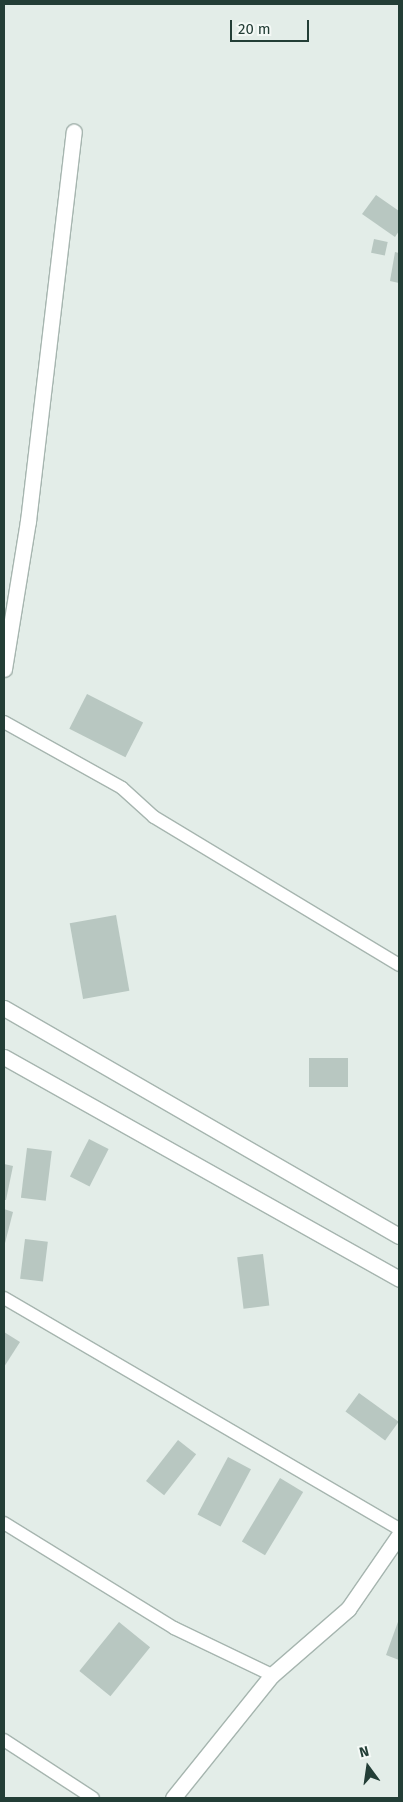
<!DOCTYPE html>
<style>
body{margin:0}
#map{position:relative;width:403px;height:1802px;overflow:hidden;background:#e3ede8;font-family:"Fira Sans",sans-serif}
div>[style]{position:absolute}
.building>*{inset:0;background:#b8c7c1;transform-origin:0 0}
.roads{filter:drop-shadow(1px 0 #a6b5af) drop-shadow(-1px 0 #a6b5af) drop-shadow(0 1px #a6b5af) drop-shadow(0 -1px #a6b5af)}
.lane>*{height:12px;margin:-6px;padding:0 6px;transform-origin:6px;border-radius:6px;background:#fff}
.street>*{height:15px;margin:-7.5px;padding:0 7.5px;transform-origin:7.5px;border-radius:7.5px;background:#fff}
.secondary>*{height:15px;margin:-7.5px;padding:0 7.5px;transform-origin:7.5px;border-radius:7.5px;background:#fff}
span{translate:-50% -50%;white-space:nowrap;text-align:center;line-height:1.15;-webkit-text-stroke:4px #f4f9f6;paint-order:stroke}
.frame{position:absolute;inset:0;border:5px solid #233e36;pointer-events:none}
.north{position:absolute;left:343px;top:1742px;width:50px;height:50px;-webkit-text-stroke:4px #f4f9f6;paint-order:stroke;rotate:346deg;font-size:14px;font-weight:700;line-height:20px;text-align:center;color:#233e36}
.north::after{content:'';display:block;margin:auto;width:18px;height:22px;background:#233e36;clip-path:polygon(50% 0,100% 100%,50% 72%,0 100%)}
.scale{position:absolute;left:230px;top:20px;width:79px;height:22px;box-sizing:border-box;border:2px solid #233e36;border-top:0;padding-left:6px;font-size:15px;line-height:18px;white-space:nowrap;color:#233e36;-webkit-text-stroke:4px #f4f9f6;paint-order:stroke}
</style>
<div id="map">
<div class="building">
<i style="clip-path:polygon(376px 195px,399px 211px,399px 231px,395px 237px,362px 214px)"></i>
<i style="left:374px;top:239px;width:14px;height:14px;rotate:12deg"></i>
<i style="clip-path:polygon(395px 252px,399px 253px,399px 283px,390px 281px)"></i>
<i style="left:87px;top:694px;width:63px;height:39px;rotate:27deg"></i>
<i style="left:116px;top:915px;width:77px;height:47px;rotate:80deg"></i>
<i style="left:309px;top:1058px;width:39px;height:29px"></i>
<i style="left:89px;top:1139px;width:22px;height:42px;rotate:27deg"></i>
<i style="left:27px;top:1148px;width:25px;height:50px;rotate:7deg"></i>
<i style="clip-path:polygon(4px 1164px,13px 1166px,6px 1200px,4px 1200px)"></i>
<i style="clip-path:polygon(4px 1209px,13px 1212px,4px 1247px)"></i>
<i style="left:25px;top:1239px;width:23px;height:40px;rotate:7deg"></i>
<i style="left:263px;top:1254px;width:52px;height:26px;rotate:83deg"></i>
<i style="clip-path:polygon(4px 1332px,20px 1342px,4px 1367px)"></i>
<i style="left:359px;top:1393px;width:49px;height:23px;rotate:36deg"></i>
<i style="left:178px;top:1440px;width:23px;height:52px;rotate:38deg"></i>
<i style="left:228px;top:1457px;width:26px;height:65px;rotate:28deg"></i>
<i style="left:280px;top:1478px;width:27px;height:74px;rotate:31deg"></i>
<i style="clip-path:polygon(399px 1619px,399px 1660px,386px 1655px)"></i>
<i style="left:119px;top:1622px;width:40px;height:63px;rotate:39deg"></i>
</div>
<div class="roads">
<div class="lane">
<i style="left:4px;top:722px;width:135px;rotate:29.2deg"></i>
<i style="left:122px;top:788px;width:43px;rotate:42.2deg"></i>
<i style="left:154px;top:817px;width:286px;rotate:31.1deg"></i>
<i style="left:4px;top:1298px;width:458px;rotate:30.3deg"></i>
<i style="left:4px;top:1523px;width:200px;rotate:31.7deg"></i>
<i style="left:174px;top:1628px;width:109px;rotate:25.6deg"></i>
<i style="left:4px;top:1740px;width:106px;rotate:33.1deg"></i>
</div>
<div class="street">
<i style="left:4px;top:669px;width:150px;rotate:-80.8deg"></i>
<i style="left:28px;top:521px;width:392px;rotate:-83.3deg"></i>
<i style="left:173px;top:1798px;width:158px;rotate:-51.2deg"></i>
<i style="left:272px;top:1675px;width:101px;rotate:-41deg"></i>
<i style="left:348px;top:1609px;width:90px;rotate:-55.4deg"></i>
</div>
<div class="secondary">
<i style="left:4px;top:1008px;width:456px;rotate:30deg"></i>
<i style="left:4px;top:1057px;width:453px;rotate:29.3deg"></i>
</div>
</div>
<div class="frame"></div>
<div class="north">N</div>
<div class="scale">20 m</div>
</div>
